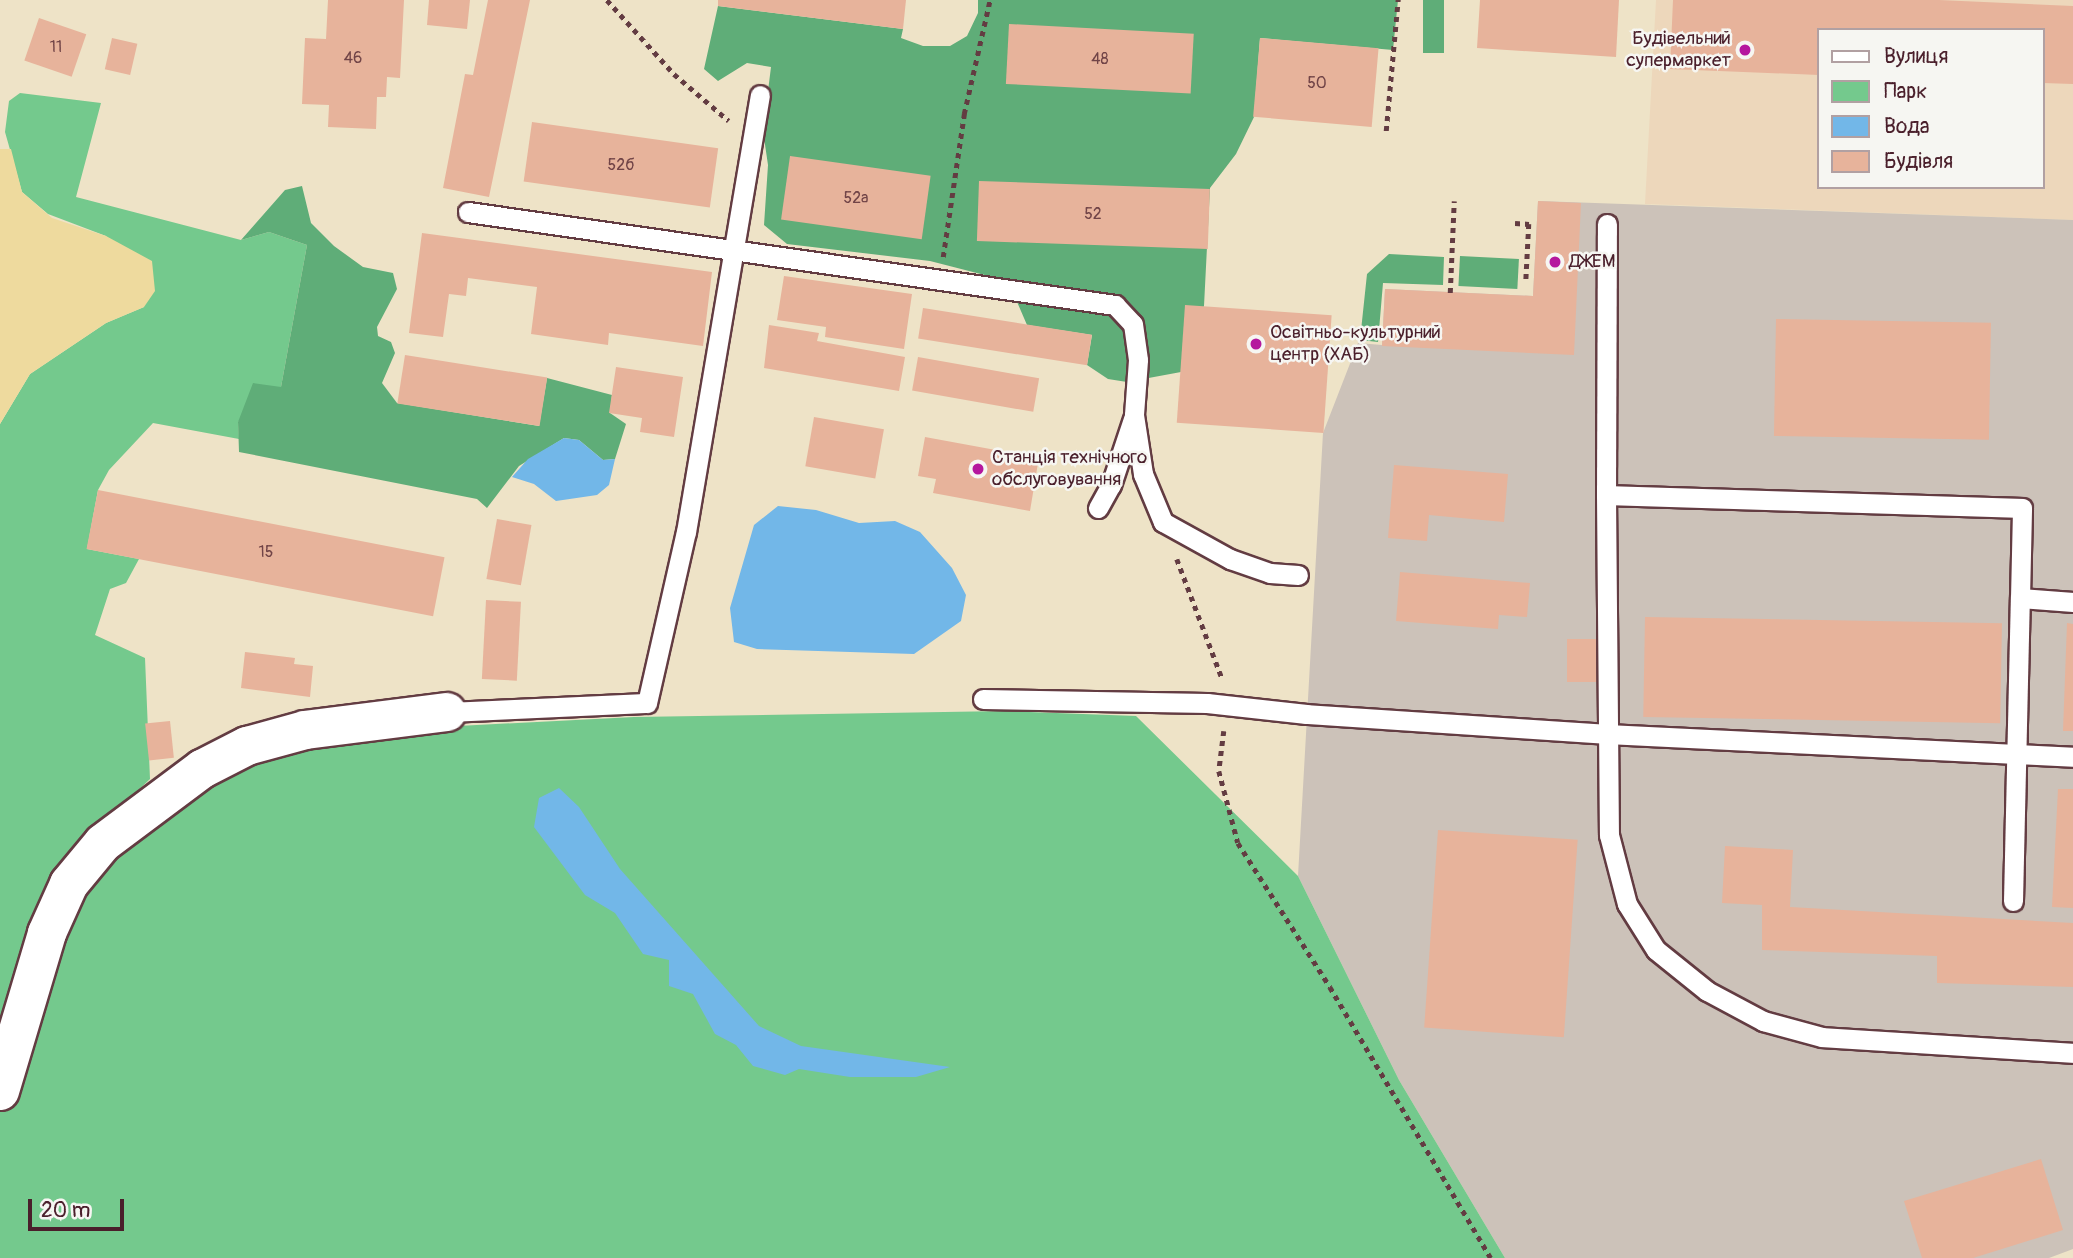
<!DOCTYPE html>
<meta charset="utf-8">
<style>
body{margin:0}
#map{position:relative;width:2073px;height:1258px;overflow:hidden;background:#eee3c7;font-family:Pangolin,sans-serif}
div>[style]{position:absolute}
.built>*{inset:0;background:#edd7bb}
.industrial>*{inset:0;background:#ccc2b9}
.green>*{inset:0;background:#74c98d}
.forest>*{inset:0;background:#5fad78;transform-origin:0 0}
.sand>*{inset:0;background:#eeda9e}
.water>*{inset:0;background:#72b7e8}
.building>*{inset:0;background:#e7b39b;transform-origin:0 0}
.path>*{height:4.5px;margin-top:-2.25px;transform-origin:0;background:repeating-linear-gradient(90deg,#633c42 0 5px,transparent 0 10px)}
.roads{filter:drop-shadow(2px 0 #633c42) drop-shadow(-2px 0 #633c42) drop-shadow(0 2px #633c42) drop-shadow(0 -2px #633c42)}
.service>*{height:19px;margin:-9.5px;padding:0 9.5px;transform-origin:9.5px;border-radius:9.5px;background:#fff}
.minor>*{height:38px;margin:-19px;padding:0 19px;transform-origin:19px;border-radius:19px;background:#fff}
.dots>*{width:19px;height:19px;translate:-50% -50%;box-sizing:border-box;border:4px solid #f6f6f2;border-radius:50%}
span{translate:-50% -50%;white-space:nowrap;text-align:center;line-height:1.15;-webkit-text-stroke:5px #f6f6f2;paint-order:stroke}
.number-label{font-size:16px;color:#714447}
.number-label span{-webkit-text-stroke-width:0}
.poi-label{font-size:19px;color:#4a1f2b}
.right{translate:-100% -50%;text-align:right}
.left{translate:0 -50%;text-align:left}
.legend{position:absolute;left:1817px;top:28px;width:228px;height:161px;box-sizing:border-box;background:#f6f6f2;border:2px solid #b1a0a2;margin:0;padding:9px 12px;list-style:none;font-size:21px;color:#4a1f2b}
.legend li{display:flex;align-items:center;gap:14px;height:35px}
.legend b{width:35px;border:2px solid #b1a0a2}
.scale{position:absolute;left:28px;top:1199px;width:96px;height:32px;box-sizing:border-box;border:4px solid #4a1f2b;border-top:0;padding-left:9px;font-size:21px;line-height:24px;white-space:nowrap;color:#4a1f2b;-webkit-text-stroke:5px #f6f6f2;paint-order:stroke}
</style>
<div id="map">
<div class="built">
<i style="clip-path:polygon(evenodd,1656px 0,2073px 0,2073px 220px,1645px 204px,1656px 0,1819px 30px,2043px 30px,2043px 187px,1819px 187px,1819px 30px)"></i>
</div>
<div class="industrial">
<i style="clip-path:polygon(1538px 201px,2073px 220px,2073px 1249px,2049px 1258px,1505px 1258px,1399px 1080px,1298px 876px,1323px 433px,1358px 343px,1382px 345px,1385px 289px,1533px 296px)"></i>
</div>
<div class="green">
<i style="clip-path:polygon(20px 93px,101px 103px,76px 197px,241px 240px,269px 232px,307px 245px,281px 387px,238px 422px,239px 439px,153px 423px,109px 470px,98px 490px,87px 549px,139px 559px,126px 583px,110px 589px,95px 635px,145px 658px,150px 779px,86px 840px,56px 939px,101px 866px,201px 782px,255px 758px,420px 728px,634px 717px,1005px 711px,1136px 716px,1298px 876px,1399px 1080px,1505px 1258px,0 1258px,0 424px,30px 374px,106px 323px,144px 307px,106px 236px,48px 214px,22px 192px,5px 132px,9px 101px)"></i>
</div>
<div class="forest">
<i style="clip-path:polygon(978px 0,1398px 0,1393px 50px,1260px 38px,1254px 117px,1236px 154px,1210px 188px,1204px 306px,1181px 372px,1127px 382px,1108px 379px,1087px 365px,1092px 335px,1027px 325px,1008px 281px,930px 261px,787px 244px,764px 225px,768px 165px,763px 131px,771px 67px,747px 63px,718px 81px,704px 69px,718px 6px,903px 29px,901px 38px,923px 46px,950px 46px,967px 36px,978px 13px)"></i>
<i style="left:1423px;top:0;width:21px;height:53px"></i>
<i style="clip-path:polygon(302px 186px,311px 223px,334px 246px,363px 267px,393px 273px,397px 289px,377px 327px,378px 336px,391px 342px,395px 353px,382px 383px,397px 403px,539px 426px,547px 378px,612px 395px,610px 413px,626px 424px,615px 459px,603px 460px,579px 440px,564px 438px,519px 466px,487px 508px,477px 499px,239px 452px,238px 422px,253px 383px,281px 387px,307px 245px,269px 232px,241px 240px,285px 190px)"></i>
<i style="clip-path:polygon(1389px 254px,1444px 257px,1443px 285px,1383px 283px,1378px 342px,1360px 340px,1367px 274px)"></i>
<i style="left:1460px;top:256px;width:59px;height:30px;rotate:3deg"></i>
</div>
<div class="sand">
<i style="clip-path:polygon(0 149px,11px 149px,22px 192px,52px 218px,106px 236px,152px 261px,155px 291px,144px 307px,106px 323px,30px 374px,0 424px)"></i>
</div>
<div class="water">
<i style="clip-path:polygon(564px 438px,579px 440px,603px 460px,615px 459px,609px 485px,597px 495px,556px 501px,534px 484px,512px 477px,528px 459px)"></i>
<i style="clip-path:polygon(778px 506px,816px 510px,859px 523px,895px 521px,920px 532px,952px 568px,966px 595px,961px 621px,914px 654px,757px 649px,734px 642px,730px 608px,754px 525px)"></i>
<i style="clip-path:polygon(559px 788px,579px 807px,620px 869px,759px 1026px,801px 1046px,950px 1067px,916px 1077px,850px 1077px,799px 1069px,785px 1075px,753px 1066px,736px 1045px,715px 1034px,693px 994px,669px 986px,669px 960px,643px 954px,615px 913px,585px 895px,534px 827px,539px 798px)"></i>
</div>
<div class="building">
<i style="clip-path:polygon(328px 0,404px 0,400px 78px,387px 77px,386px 97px,377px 97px,376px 129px,328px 127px,329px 105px,302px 104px,305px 38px,326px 39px)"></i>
<i style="clip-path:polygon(429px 0,470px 0,467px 29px,427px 25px)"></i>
<i style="clip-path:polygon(488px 0,530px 0,489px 197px,443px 188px,465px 74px,473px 75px)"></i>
<i style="clip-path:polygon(718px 0,906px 0,903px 29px,718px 6px)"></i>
<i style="clip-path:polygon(1480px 0,1619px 0,1616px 57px,1477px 48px)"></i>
<i style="clip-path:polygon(1673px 0,1939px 0,2073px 6px,2073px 84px,2043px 83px,2043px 30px,1819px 30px,1819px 75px,1670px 69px)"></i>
<i style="left:39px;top:18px;width:50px;height:45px;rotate:19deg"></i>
<i style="left:1009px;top:24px;width:185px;height:60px;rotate:3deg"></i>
<i style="left:112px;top:38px;width:26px;height:32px;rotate:13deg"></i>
<i style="left:1260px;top:38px;width:119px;height:79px;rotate:5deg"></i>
<i style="left:532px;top:122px;width:188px;height:60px;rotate:8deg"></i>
<i style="left:790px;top:156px;width:142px;height:64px;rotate:8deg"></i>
<i style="left:979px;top:181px;width:231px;height:60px;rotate:2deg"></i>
<i style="clip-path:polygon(1538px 201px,1581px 203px,1574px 355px,1382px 346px,1385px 289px,1533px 296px)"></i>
<i style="clip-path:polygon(422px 233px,712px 272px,703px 346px,609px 333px,608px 345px,531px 334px,537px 287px,468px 278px,466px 296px,449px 294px,443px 337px,409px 333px)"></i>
<i style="clip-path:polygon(784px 276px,912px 294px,904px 349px,825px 337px,826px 327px,777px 320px)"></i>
<i style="left:1185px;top:305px;width:147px;height:118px;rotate:4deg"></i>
<i style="left:923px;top:308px;width:171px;height:31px;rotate:9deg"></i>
<i style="left:1776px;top:319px;width:215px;height:117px;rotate:1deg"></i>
<i style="clip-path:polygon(769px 325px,819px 333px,817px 341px,905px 357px,899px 391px,764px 368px)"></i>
<i style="left:405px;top:355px;width:144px;height:49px;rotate:9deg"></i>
<i style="left:918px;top:357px;width:123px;height:34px;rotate:10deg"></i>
<i style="clip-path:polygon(616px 367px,683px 377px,674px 437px,640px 432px,642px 418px,609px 413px)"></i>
<i style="left:814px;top:417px;width:71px;height:50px;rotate:10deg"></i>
<i style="clip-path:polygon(925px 437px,1012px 453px,1010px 458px,1038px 463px,1030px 511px,933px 493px,936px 479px,918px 476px)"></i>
<i style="clip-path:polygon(1394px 465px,1508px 474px,1504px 522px,1429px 515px,1427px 541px,1388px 538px)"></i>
<i style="left:98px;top:490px;width:353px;height:60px;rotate:11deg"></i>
<i style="left:497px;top:519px;width:35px;height:61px;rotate:10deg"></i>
<i style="clip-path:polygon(1400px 572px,1530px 583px,1527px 617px,1499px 615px,1498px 629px,1396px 621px)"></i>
<i style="left:486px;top:600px;width:35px;height:79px;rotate:3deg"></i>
<i style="left:1645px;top:617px;width:357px;height:100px;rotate:1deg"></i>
<i style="clip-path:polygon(2067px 623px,2073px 624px,2073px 731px,2063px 731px)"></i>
<i style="left:1567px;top:639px;width:30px;height:43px"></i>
<i style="clip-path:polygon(245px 652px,295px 658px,294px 664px,313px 666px,310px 697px,241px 688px)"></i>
<i style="left:170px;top:721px;width:37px;height:25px;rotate:84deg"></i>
<i style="clip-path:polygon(2058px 789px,2073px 789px,2073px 908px,2052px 907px)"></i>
<i style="left:1438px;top:830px;width:140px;height:198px;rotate:4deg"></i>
<i style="clip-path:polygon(1725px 846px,1793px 850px,1790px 907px,2073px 923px,2073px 987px,1937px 983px,1937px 956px,1762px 950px,1762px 905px,1722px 903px)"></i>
<i style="clip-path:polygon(2041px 1159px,2063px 1230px,1973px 1258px,1922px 1258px,1904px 1201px)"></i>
</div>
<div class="path">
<i style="left:607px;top:0;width:100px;rotate:47.8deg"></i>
<i style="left:674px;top:74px;width:72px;rotate:40.5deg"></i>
<i style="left:1386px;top:131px;width:132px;rotate:-84.8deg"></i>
<i style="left:1515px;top:223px;width:14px;rotate:4deg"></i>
<i style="left:1529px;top:224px;width:58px;rotate:93deg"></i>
<i style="left:943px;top:257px;width:145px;rotate:-81.6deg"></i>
<i style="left:964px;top:114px;width:117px;rotate:-77.2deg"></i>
<i style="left:1450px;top:293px;width:92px;rotate:-87.5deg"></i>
<i style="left:1177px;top:559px;width:127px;rotate:69.3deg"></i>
<i style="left:1224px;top:731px;width:40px;rotate:97.1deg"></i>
<i style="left:1219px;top:771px;width:74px;rotate:75.2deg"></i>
<i style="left:1238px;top:843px;width:171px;rotate:57.4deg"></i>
<i style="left:1330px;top:987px;width:315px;rotate:59.3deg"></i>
</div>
<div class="roads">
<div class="service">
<i style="left:468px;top:212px;width:654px;rotate:8.18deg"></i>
<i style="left:1115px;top:305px;width:26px;rotate:47deg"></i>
<i style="left:1133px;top:324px;width:36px;rotate:82deg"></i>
<i style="left:1138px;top:360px;width:55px;rotate:94.2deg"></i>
<i style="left:1134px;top:415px;width:60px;rotate:81.3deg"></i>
<i style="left:1143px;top:474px;width:52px;rotate:67.4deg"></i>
<i style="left:1163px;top:522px;width:77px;rotate:28.9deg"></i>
<i style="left:1230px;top:559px;width:42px;rotate:19.3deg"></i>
<i style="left:1270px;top:573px;width:28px;rotate:4deg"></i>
<i style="left:1606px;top:495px;width:271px;rotate:-89.8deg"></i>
<i style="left:1098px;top:508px;width:26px;rotate:-61deg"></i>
<i style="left:1111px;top:485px;width:70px;rotate:-71.6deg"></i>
<i style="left:2073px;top:602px;width:53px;rotate:-175.7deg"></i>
<i style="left:2020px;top:598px;width:90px;rotate:-88.7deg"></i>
<i style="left:2022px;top:508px;width:416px;rotate:-178.2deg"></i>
<i style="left:1606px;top:495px;width:340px;rotate:89.5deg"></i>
<i style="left:1609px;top:835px;width:71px;rotate:75.4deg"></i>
<i style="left:1627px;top:904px;width:54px;rotate:57.8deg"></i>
<i style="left:1656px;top:950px;width:65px;rotate:38.8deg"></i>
<i style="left:1707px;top:991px;width:64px;rotate:28.2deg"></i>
<i style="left:1763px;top:1021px;width:61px;rotate:15.2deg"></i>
<i style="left:1822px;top:1037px;width:252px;rotate:3.6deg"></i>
<i style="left:983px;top:699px;width:224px;rotate:1deg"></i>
<i style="left:1207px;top:703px;width:100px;rotate:6.3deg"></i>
<i style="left:1306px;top:714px;width:301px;rotate:3.8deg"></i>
<i style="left:1606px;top:734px;width:468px;rotate:2.8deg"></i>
<i style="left:447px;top:712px;width:200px;rotate:-2.6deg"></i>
<i style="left:647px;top:703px;width:175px;rotate:-77.2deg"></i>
<i style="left:686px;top:532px;width:443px;rotate:-80.4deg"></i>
<i style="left:2013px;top:901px;width:303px;rotate:-88.7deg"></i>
</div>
<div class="minor">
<i style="left:0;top:1091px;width:165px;rotate:-73.4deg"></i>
<i style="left:47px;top:933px;width:54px;rotate:-65.8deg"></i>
<i style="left:69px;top:884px;width:53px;rotate:-50.3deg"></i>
<i style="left:103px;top:843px;width:124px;rotate:-36.8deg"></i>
<i style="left:202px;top:769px;width:51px;rotate:-27.1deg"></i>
<i style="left:247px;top:746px;width:60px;rotate:-15.4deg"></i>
<i style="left:305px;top:730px;width:143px;rotate:-7.2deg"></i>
</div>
</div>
<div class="dots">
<i style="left:1745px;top:50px;background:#b5179e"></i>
<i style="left:1555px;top:262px;background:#b5179e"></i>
<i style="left:1256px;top:344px;background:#b5179e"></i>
<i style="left:978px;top:469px;background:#b5179e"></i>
</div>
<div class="number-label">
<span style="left:56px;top:47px">11</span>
<span style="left:353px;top:58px">46</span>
<span style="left:1100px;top:59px">48</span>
<span style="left:1317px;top:83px">50</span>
<span style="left:621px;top:165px">52б</span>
<span style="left:856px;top:198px">52а</span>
<span style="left:1093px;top:214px">52</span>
<span style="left:266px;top:552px">15</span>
</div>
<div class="poi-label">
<span class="right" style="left:1731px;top:50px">Будівельний<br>супермаркет</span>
<span class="left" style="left:1569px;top:262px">ДЖЕМ</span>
<span class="left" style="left:1270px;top:344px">Освітньо-культурний<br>центр (ХАБ)</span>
<span class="left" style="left:992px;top:469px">Cтанція технічного<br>обслуговування</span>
</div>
<ul class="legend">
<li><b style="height:9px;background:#fff"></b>Вулиця</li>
<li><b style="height:19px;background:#74c98d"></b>Парк</li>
<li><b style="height:19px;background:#72b7e8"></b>Вода</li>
<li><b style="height:19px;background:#e7b39b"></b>Будівля</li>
</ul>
<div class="scale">20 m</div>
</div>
